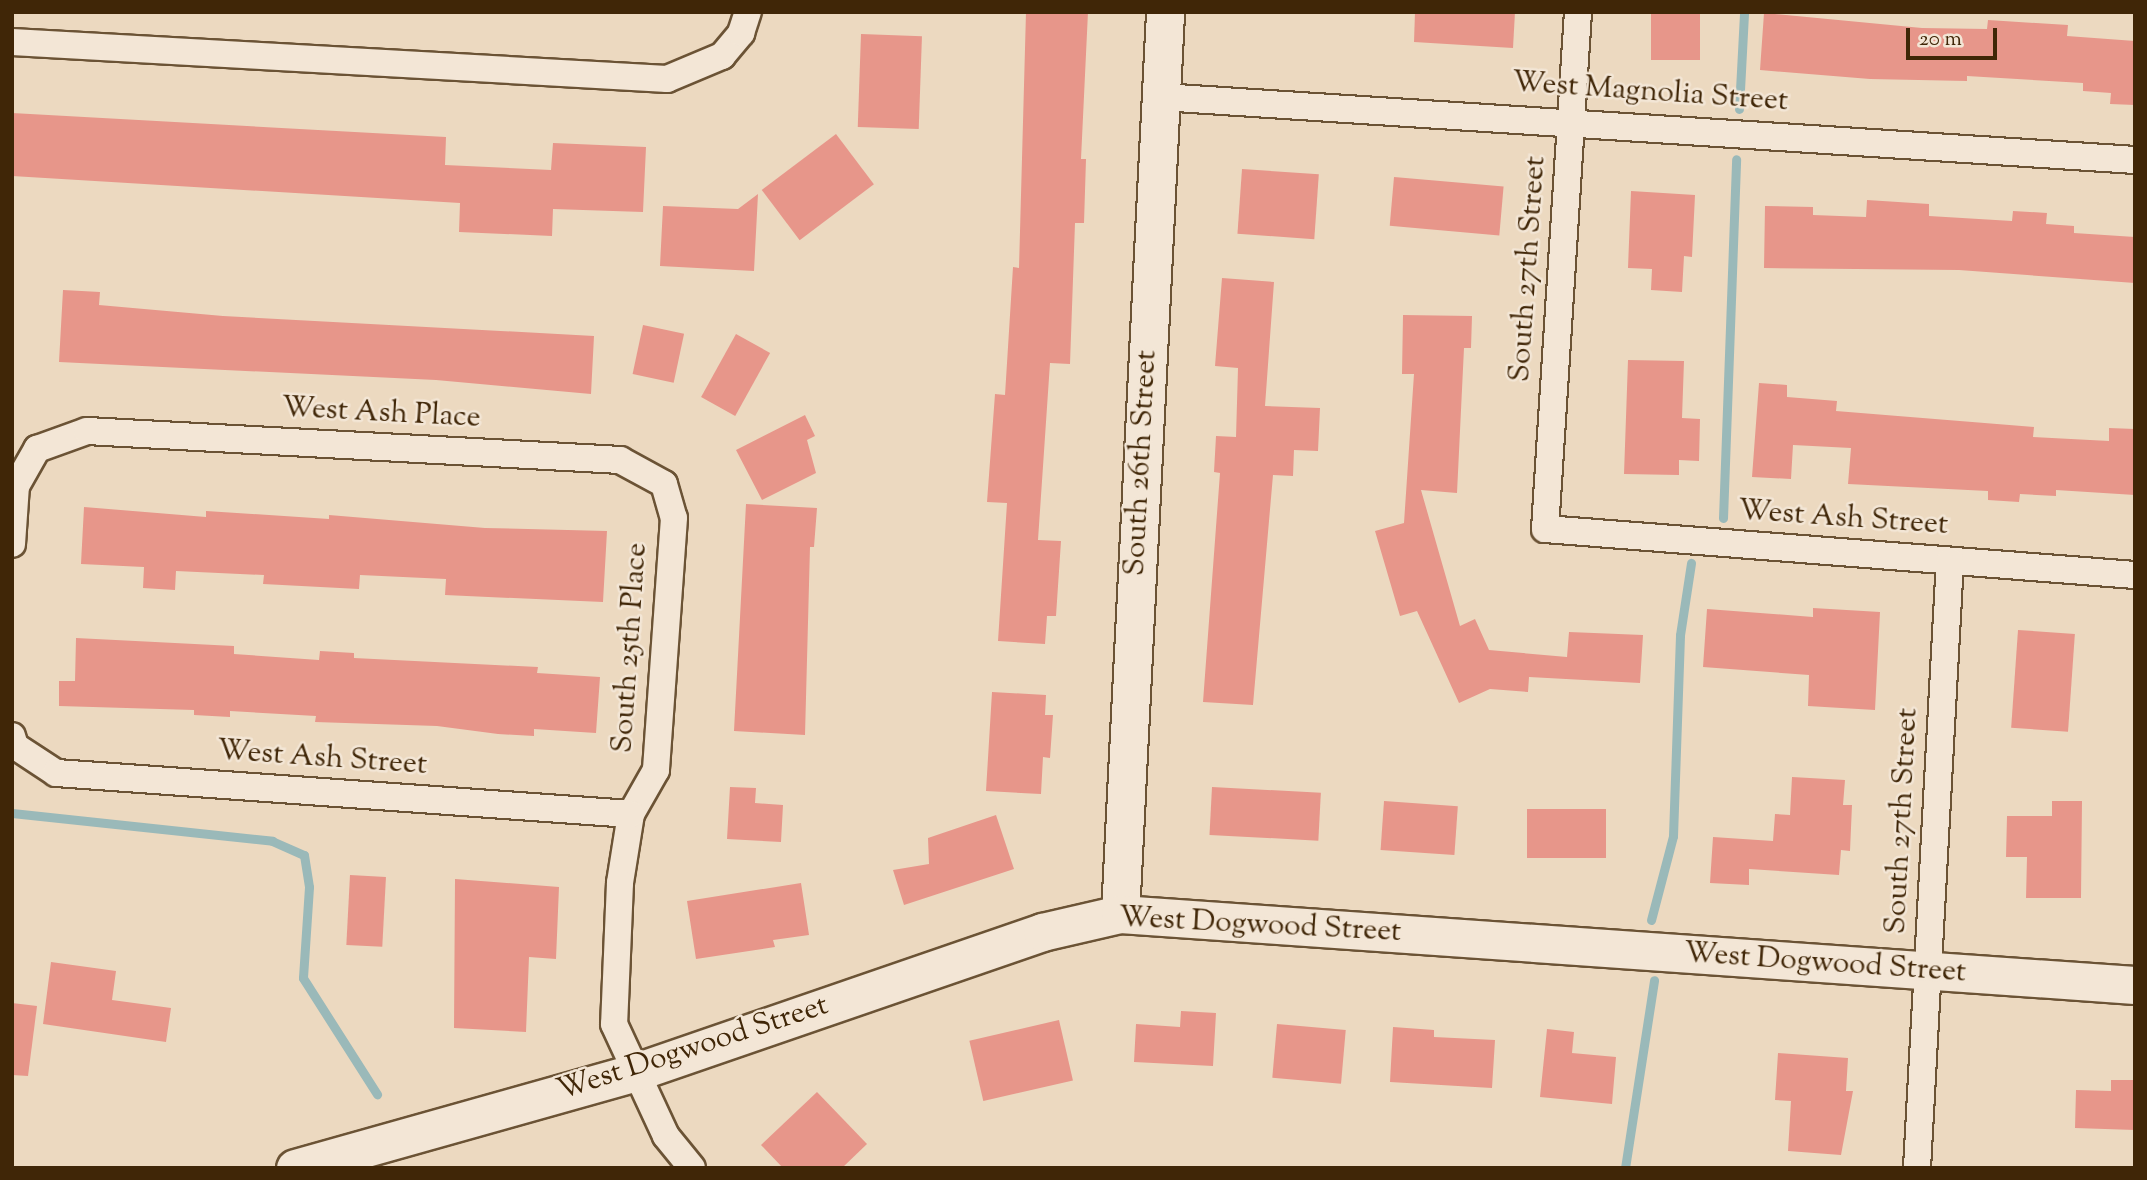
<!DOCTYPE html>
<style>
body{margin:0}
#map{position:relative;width:2147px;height:1180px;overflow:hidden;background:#ecd9c0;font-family:"Sorts Mill Goudy",serif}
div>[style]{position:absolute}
.stream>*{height:9px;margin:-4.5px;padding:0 4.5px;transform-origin:4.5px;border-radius:4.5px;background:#9ab9b9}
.building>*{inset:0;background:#e7968a;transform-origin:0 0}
.roads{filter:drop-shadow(2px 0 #6b5335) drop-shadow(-2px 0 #6b5335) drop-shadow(0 2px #6b5335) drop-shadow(0 -2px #6b5335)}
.street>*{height:26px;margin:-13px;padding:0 13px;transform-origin:13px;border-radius:13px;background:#f3e6d6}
.secondary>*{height:37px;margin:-18.5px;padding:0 18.5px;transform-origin:18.5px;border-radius:18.5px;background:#f3e6d6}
span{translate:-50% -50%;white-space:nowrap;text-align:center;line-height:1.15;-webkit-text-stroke:5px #f3e6d6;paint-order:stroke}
.street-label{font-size:30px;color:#402607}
.frame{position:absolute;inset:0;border:14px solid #402607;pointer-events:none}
.scale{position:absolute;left:1906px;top:28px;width:91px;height:32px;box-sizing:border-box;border:4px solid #402607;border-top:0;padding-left:9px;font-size:21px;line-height:24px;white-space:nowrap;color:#402607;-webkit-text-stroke:5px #f3e6d6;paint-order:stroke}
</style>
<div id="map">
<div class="stream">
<i style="left:1739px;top:109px;width:97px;rotate:-87deg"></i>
<i style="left:1723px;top:518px;width:359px;rotate:-87.9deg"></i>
<i style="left:12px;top:813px;width:262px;rotate:6.1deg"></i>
<i style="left:272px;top:841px;width:35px;rotate:24deg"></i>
<i style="left:304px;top:855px;width:32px;rotate:81deg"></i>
<i style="left:309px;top:887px;width:91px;rotate:93.8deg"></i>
<i style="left:303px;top:978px;width:138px;rotate:57.5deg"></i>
<i style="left:1651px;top:920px;width:87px;rotate:-75.3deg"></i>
<i style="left:1673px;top:836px;width:201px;rotate:-88deg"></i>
<i style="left:1680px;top:635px;width:73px;rotate:-81.3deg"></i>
<i style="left:1625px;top:1168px;width:190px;rotate:-81.2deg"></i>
</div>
<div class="building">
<i style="clip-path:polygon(1026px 12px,1088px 12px,1081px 159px,1086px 159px,1084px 223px,1075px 223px,1070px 364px,1050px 363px,1038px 540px,1061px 541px,1056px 616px,1047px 616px,1045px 644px,998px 641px,1007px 503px,987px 502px,995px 394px,1005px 395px,1013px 267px,1019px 268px)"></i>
<i style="clip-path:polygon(1415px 12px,1515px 12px,1513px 48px,1414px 42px)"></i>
<i style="left:1651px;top:12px;width:49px;height:48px"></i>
<i style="clip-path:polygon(1764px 13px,1922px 28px,1987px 29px,1988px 20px,2068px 25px,2067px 36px,2135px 41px,2135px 105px,2110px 104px,2111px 93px,2083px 91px,2083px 83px,1967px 76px,1967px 81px,1870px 79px,1760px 70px)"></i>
<i style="left:861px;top:34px;width:61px;height:93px;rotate:2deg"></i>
<i style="clip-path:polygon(12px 113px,446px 137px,445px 165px,551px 170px,553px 143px,646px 147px,643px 212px,553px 209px,552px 236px,459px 232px,460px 203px,12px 176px)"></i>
<i style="left:836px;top:134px;width:63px;height:93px;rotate:53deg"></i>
<i style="left:1242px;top:169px;width:77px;height:65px;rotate:4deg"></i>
<i style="left:1394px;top:177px;width:110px;height:49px;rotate:5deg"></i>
<i style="clip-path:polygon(1631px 191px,1695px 195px,1692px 257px,1684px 256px,1682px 292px,1651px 290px,1652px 269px,1628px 268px)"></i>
<i style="clip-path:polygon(758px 194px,754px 271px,660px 266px,663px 206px,738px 209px)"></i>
<i style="clip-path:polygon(1867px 200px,1929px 204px,1929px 216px,2012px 221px,2013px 211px,2047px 213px,2046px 224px,2074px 226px,2074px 233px,2135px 237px,2135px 283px,1959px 270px,1764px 268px,1765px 206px,1813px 207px,1813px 215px,1866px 217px)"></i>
<i style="clip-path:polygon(1222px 278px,1274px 282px,1265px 406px,1320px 408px,1318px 451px,1294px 450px,1293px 476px,1273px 475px,1253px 705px,1203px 702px,1220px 473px,1214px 472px,1216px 436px,1236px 437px,1238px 368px,1215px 366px)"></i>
<i style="clip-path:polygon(63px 290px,100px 292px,99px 305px,223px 316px,594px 336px,591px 394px,436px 380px,59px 362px)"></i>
<i style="clip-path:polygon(1403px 315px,1472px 316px,1471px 348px,1464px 348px,1457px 493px,1421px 490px,1460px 626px,1475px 619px,1489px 650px,1567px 657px,1569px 632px,1643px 635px,1640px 683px,1529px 677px,1528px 692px,1490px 689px,1459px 703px,1417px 611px,1400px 616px,1375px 531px,1404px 523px,1414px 374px,1402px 374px)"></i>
<i style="left:643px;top:325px;width:42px;height:50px;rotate:12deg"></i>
<i style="left:736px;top:334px;width:39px;height:72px;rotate:29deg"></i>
<i style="clip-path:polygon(1628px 360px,1684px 361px,1682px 418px,1700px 419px,1699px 461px,1679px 460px,1679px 475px,1624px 474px)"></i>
<i style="clip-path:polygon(1759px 383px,1787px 385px,1787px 397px,1837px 401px,1836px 411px,2034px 427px,2033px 437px,2109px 441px,2109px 428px,2135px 429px,2135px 495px,2056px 490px,2056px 496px,2020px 494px,2019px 502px,1988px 500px,1988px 491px,1848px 484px,1851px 448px,1793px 445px,1791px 479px,1752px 477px)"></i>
<i style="clip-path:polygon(805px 415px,815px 436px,807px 440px,816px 473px,762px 500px,736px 450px)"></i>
<i style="clip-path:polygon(746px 504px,817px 508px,814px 547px,810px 547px,805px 735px,734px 731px)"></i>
<i style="clip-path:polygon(84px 507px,206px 517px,206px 511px,329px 519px,329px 515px,485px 528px,607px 531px,603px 602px,445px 595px,446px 579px,360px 575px,359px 589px,263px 584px,264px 575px,176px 571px,175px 590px,143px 588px,144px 567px,81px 564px)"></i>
<i style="clip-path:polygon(1813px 608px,1880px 612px,1875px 710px,1808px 706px,1809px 675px,1703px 667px,1707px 609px,1813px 617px)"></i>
<i style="left:2018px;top:630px;width:57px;height:98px;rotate:4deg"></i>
<i style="clip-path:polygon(76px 638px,234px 646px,234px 654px,319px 660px,320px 651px,354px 653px,354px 658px,538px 667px,537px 673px,600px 677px,596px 733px,534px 729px,534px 736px,498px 734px,437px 726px,315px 722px,316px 716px,230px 711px,230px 717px,194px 715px,194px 710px,59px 706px,59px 681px,75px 681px)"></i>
<i style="clip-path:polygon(992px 692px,1046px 695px,1045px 715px,1053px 715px,1050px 758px,1043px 757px,1041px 794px,986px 791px)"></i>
<i style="clip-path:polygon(1792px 777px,1845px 780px,1843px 805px,1852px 805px,1850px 851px,1841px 850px,1839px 875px,1749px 869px,1749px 885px,1710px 883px,1713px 837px,1773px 841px,1775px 814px,1790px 815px)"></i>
<i style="clip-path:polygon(730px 787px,756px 788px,755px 803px,783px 805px,781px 842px,727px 839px)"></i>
<i style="left:1212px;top:787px;width:109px;height:48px;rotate:3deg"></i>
<i style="left:1384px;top:801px;width:74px;height:49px;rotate:4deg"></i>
<i style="clip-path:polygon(2052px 801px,2082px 801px,2081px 898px,2026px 898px,2027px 857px,2006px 857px,2007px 816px,2052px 816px)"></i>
<i style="left:1527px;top:809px;width:79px;height:49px"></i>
<i style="clip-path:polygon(996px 815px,1014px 869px,904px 905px,893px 870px,929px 864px,928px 838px)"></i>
<i style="left:350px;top:875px;width:36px;height:70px;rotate:3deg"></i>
<i style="clip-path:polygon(455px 879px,559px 887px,556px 959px,529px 957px,526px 1032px,454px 1028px)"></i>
<i style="clip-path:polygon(801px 883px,809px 935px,773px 940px,775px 947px,696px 959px,687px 901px)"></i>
<i style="clip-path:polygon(51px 962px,116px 971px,112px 1000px,171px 1008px,166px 1042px,43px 1024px)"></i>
<i style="clip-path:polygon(12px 1003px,37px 1006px,28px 1076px,12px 1075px)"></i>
<i style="clip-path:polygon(1181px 1011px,1216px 1013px,1213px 1066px,1134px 1062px,1136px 1024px,1180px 1027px)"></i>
<i style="left:1059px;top:1020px;width:62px;height:92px;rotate:77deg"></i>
<i style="left:1277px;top:1024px;width:69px;height:54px;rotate:5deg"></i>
<i style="clip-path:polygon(1393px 1027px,1434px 1030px,1434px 1037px,1495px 1040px,1492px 1088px,1390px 1082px)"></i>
<i style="clip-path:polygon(1547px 1029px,1574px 1032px,1572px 1053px,1616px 1057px,1612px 1104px,1540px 1097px)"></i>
<i style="clip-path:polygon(1778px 1053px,1848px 1058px,1846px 1091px,1853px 1091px,1841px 1155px,1788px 1151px,1791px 1101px,1775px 1100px)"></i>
<i style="clip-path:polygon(2111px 1080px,2135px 1080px,2135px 1130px,2075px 1128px,2076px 1090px,2111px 1091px)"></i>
<i style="clip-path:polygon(817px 1092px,867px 1144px,842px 1168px,783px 1168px,761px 1145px)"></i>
</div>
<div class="roads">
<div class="street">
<i style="left:1578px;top:12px;width:518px;rotate:93.65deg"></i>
<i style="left:1545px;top:529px;width:592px;rotate:4.46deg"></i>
<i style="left:12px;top:42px;width:656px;rotate:3.23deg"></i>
<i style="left:667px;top:79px;width:60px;rotate:-22.7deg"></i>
<i style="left:722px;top:56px;width:30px;rotate:-50deg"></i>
<i style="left:741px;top:33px;width:22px;rotate:-72deg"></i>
<i style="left:1161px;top:97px;width:976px;rotate:3.7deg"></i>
<i style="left:12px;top:544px;width:58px;rotate:-86.1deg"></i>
<i style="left:16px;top:486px;width:43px;rotate:-60.4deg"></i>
<i style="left:37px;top:449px;width:53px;rotate:-19.8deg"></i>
<i style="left:87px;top:431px;width:534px;rotate:3.11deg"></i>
<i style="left:620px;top:460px;width:50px;rotate:28.6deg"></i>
<i style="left:664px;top:484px;width:35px;rotate:74deg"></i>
<i style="left:674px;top:518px;width:253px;rotate:94.1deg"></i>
<i style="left:656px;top:770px;width:51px;rotate:119.6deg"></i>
<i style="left:631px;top:814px;width:70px;rotate:99.1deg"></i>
<i style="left:620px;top:883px;width:141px;rotate:92.4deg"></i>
<i style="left:614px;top:1024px;width:123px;rotate:65.1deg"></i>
<i style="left:666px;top:1136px;width:41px;rotate:50.9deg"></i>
<i style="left:12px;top:736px;width:10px;rotate:73deg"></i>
<i style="left:15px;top:746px;width:49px;rotate:33.4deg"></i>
<i style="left:56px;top:773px;width:576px;rotate:4.08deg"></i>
<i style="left:1917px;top:1168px;width:608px;rotate:-86.89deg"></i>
</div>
<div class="secondary">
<i style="left:1120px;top:914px;width:903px;rotate:-87.14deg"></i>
<i style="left:295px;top:1168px;width:351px;rotate:-15.7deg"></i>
<i style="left:633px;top:1073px;width:433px;rotate:-19deg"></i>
<i style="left:1042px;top:932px;width:80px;rotate:-13deg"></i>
<i style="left:1120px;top:914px;width:1017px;rotate:4deg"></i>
</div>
</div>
<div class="street-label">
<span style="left:1650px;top:93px;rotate:4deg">West Magnolia Street</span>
<span style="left:1529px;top:269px;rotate:-86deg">South 27th Street</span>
<span style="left:381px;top:414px;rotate:3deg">West Ash Place</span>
<span style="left:1142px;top:463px;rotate:-87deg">South 26th Street</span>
<span style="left:1843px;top:519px;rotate:4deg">West Ash Street</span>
<span style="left:631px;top:648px;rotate:-86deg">South 25th Place</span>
<span style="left:322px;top:759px;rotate:4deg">West Ash Street</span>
<span style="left:1903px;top:821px;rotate:-87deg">South 27th Street</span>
<span style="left:1260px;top:926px;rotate:3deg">West Dogwood Street</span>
<span style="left:1825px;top:964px;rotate:4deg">West Dogwood Street</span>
<span style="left:693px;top:1049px;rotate:-18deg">West Dogwood Street</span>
</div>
<div class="frame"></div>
<div class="scale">20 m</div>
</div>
